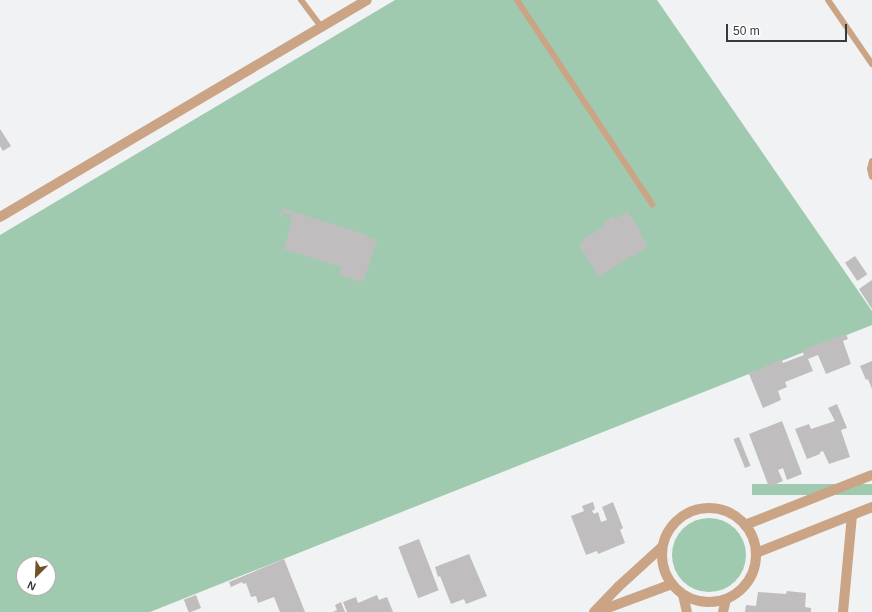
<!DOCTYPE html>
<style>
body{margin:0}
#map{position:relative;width:872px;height:612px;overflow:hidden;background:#f1f2f3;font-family:Arial,sans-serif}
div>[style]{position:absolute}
.green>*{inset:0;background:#a0caaf;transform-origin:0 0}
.round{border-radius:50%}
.building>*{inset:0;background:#bfbdbd;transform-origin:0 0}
.service>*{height:6px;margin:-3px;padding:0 3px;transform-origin:3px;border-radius:3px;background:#caa484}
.minor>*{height:10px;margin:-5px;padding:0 5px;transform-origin:5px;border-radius:5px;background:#caa484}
.tertiary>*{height:10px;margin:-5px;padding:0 5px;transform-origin:5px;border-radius:5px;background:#caa484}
.tertiary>.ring{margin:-5px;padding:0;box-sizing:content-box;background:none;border:10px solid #caa484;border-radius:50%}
span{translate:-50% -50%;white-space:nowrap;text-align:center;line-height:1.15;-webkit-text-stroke:3px #fff;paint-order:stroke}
.north{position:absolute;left:16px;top:556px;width:40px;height:40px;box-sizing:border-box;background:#fff;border:1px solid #b0b0b1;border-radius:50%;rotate:204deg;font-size:11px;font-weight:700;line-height:16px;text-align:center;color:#3a3a3b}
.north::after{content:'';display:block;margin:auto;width:14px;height:18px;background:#735129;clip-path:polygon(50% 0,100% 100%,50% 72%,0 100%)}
.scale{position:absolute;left:726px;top:24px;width:121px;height:18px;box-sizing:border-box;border:2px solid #3a3a3b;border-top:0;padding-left:5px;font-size:12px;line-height:14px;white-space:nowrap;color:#3a3a3b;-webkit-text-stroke:3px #fff;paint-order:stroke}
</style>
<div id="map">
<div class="green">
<i style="clip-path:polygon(evenodd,395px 0,657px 0,872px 311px,872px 325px,150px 612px,0 612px,0 235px,395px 0,24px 564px,48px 564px,48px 588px,24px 588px,24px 564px)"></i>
<i style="left:872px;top:484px;width:11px;height:120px;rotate:90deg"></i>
<i class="round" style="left:672px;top:518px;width:74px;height:74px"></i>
</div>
<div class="building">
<i style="clip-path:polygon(0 129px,11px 146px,3px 151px,0 146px)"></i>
<i style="clip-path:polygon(282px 208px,367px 235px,366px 237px,377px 240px,363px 282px,338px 275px,341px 267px,284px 249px,292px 219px,290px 218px,291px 215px,283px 212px,281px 218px,279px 217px)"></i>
<i style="clip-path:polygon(628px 211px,648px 246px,599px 277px,579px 245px,584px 241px,582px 240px,605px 226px,603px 223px,613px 216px,615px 219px)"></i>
<i style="left:855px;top:256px;width:22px;height:12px;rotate:56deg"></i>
<i style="clip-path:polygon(872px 280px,872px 309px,859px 289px)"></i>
<i style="clip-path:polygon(846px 334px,848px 339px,843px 341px,851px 364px,826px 374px,818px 355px,808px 359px,813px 371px,785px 382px,787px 387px,778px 391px,781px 400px,763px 408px,749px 374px,781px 359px,783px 363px,804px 355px,802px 351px,807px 348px)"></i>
<i style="clip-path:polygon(872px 361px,872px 389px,868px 379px,866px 380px,860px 366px)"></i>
<i style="clip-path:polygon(837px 404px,847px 428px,841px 430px,850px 457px,829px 464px,823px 451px,820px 452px,820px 454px,807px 459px,795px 429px,809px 424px,811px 429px,835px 421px,828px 408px)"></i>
<i style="clip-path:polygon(782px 421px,802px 474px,787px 480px,783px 468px,778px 470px,783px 481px,769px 487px,749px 434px)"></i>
<i style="left:739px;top:437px;width:31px;height:6px;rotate:68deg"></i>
<i style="clip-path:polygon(593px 502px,595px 509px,592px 511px,594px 514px,598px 512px,601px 522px,607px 520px,602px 507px,613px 502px,623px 528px,620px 530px,625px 543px,598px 554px,597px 551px,586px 555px,571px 516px,584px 511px,582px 506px)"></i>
<i style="left:419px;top:539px;width:55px;height:22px;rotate:69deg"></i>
<i style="clip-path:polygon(469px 554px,487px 596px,466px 604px,464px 599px,451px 604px,440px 576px,438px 577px,435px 567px)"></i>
<i style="clip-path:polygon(284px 559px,305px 612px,280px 612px,274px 597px,258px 603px,256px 596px,251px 597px,246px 583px,243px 584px,242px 582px,231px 587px,229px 582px)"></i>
<i style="clip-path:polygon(787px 591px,806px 593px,805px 607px,811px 608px,811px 612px,745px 612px,746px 605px,756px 606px,758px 592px,786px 594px)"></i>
<i style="left:196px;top:595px;width:14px;height:13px;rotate:69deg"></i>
<i style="clip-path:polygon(377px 595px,379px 600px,387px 597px,393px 612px,347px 612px,343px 602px,356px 597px,358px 603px)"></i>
<i style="clip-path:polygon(341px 602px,345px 612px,333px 612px,337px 610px,335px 605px)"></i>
</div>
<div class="service">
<i style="left:301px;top:0;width:34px;rotate:53deg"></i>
<i style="left:517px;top:0;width:245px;rotate:56.5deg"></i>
<i style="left:828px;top:0;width:78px;rotate:55.5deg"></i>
<i style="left:872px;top:161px;width:8px;rotate:104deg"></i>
<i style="left:870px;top:169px;width:8px;rotate:76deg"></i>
</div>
<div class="minor">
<i style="left:843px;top:612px;width:97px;rotate:-84.7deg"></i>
</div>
<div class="tertiary">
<i style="left:0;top:217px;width:426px;rotate:-30.6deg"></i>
<i class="ring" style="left:662px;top:508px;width:84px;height:84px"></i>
<i style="left:745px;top:525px;width:136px;rotate:-21.5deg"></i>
<i style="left:756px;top:553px;width:125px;rotate:-21.6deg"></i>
<i style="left:683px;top:595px;width:17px;rotate:77deg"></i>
<i style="left:594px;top:612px;width:35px;rotate:-46deg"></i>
<i style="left:618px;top:587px;width:59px;rotate:-42.3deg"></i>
<i style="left:597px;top:612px;width:80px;rotate:-20.5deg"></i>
<i style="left:723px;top:612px;width:13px;rotate:-77deg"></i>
</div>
<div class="north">N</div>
<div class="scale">50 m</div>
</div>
